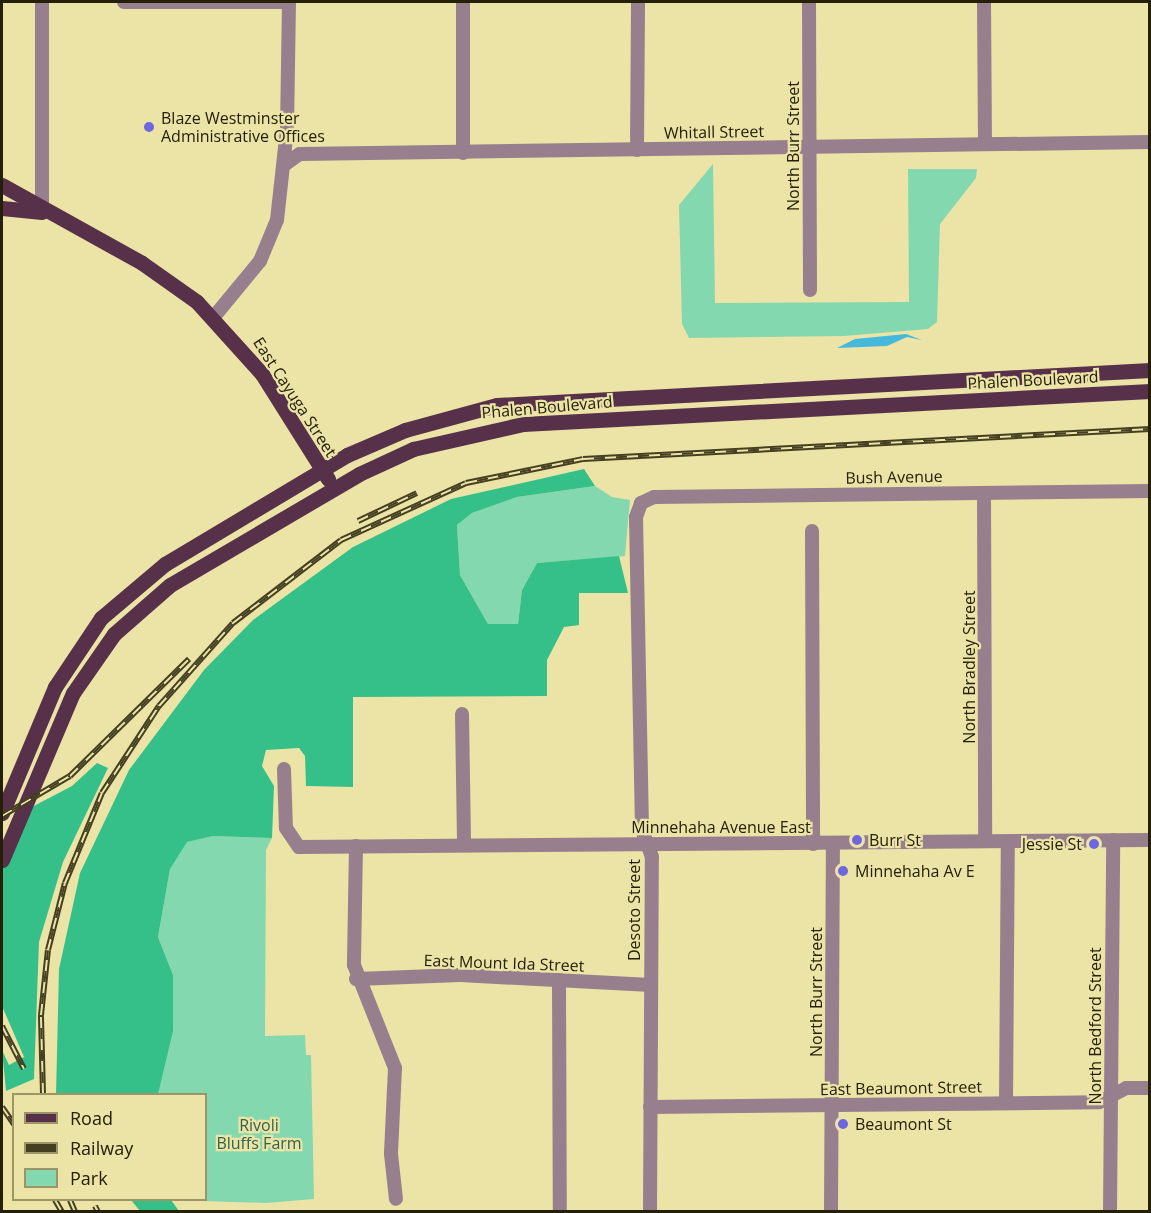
<!DOCTYPE html>
<style>
body{margin:0}
#map{position:relative;width:1151px;height:1213px;overflow:hidden;background:#ece4a6;font-family:"Open Sans",sans-serif}
div>[style]{position:absolute}
.green>*{inset:0;background:#84d8af}
.forest>*{inset:0;background:#35c089}
.water>*{inset:0;background:#44b9dc}
.minor>*{height:14px;margin:-7px;padding:0 7px;transform-origin:7px;border-radius:7px;background:#977f8d}
.major>*{height:15px;margin:-7.5px;padding:0 7.5px;transform-origin:7.5px;border-radius:7.5px;background:#57304a}
.rail>*{height:6px;margin-top:-3px;transform-origin:0;background:repeating-linear-gradient(90deg,#ece4a6 0 11px,#443f21 0 22px);box-sizing:border-box;border-block:2px solid #443f21}
.dots>*{width:16px;height:16px;translate:-50% -50%;box-sizing:border-box;border:3px solid #ece4a6;border-radius:50%}
span{translate:-50% -50%;white-space:nowrap;text-align:center;line-height:1.15;-webkit-text-stroke:4.5px #ece4a6;paint-order:stroke}
.poi-label{font-size:16px;color:#242008}
.left{translate:0 -50%;text-align:left}
.right{translate:-100% -50%;text-align:right}
.street-label{font-size:16px;color:#242008}
.park-label{font-size:16px;color:#2f634b}
.frame{position:absolute;inset:0;border:3px solid #242008;pointer-events:none}
.legend{position:absolute;left:12px;top:1093px;width:195px;height:108px;box-sizing:border-box;background:#ece4a6;border:2px solid #9c9667;margin:0;padding:8px 10px;list-style:none;font-size:18px;color:#242008}
.legend li{display:flex;align-items:center;gap:12px;height:30px}
.legend b{width:30px;border:2px solid #9c9667}
</style>
<div id="map">
<div class="green">
<i style="clip-path:polygon(713px 164px,715px 303px,909px 302px,908px 169px,977px 169px,976px 178px,940px 224px,937px 322px,928px 329px,844px 336px,689px 338px,682px 324px,679px 205px)"></i>
<i style="clip-path:polygon(595px 486px,612px 497px,630px 500px,625px 556px,537px 563px,522px 590px,518px 624px,488px 624px,460px 575px,457px 525px,472px 513px,517px 497px)"></i>
<i style="clip-path:polygon(213px 836px,272px 838px,266px 850px,265px 1036px,305px 1035px,306px 1055px,311px 1055px,314px 1199px,266px 1203px,171px 1200px,206px 1200px,206px 1094px,158px 1094px,173px 975px,158px 937px,170px 869px,186px 842px)"></i>
</div>
<div class="forest">
<i style="clip-path:polygon(584px 469px,595px 486px,517px 497px,472px 513px,457px 525px,460px 575px,488px 624px,518px 624px,522px 590px,537px 563px,619px 556px,628px 593px,579px 593px,579px 625px,564px 627px,547px 660px,547px 696px,353px 697px,353px 787px,306px 786px,305px 756px,299px 748px,266px 750px,262px 766px,274px 786px,272px 838px,213px 836px,187px 842px,170px 869px,158px 937px,173px 975px,173px 1031px,158px 1094px,56px 1094px,59px 969px,80px 873px,129px 770px,204px 670px,253px 620px,353px 547px,451px 499px)"></i>
<i style="clip-path:polygon(97px 763px,108px 768px,63px 862px,39px 942px,34px 1079px,6px 1091px,2px 1050px,9px 1065px,24px 1057px,2px 1006px,2px 871px,30px 808px,72px 786px)"></i>
<i style="clip-path:polygon(131px 1200px,171px 1200px,179px 1211px,140px 1211px)"></i>
</div>
<div class="water">
<i style="clip-path:polygon(906px 334px,922px 340px,907px 337px,887px 346px,837px 348px,855px 339px)"></i>
</div>
<div class="minor">
<i style="left:124px;top:2px;width:165px"></i>
<i style="left:463px;top:2px;width:151px;rotate:90deg"></i>
<i style="left:809px;top:2px;width:288px;rotate:89.8deg"></i>
<i style="left:984px;top:2px;width:142px;rotate:89.6deg"></i>
<i style="left:637px;top:150px;width:148px;rotate:-89.6deg"></i>
<i style="left:284px;top:165px;width:19px;rotate:-35deg"></i>
<i style="left:300px;top:154px;width:850px;rotate:-0.81deg"></i>
<i style="left:42px;top:212px;width:210px;rotate:-90deg"></i>
<i style="left:213px;top:318px;width:74px;rotate:-50.5deg"></i>
<i style="left:260px;top:261px;width:44px;rotate:-67.5deg"></i>
<i style="left:277px;top:220px;width:92px;rotate:-83.7deg"></i>
<i style="left:287px;top:129px;width:127px;rotate:-89.1deg"></i>
<i style="left:984px;top:493px;width:348px;rotate:89.8deg"></i>
<i style="left:812px;top:531px;width:313px;rotate:89.8deg"></i>
<i style="left:462px;top:714px;width:131px;rotate:89.1deg"></i>
<i style="left:284px;top:769px;width:59px;rotate:88.1deg"></i>
<i style="left:286px;top:828px;width:23px;rotate:56deg"></i>
<i style="left:299px;top:847px;width:851px;rotate:-0.47deg"></i>
<i style="left:356px;top:846px;width:119px;rotate:91deg"></i>
<i style="left:354px;top:965px;width:111px;rotate:68.3deg"></i>
<i style="left:395px;top:1068px;width:86px;rotate:92.7deg"></i>
<i style="left:391px;top:1154px;width:45px;rotate:83.7deg"></i>
<i style="left:356px;top:979px;width:104px;rotate:-2.2deg"></i>
<i style="left:460px;top:975px;width:191px;rotate:3deg"></i>
<i style="left:559px;top:980px;width:232px;rotate:89.8deg"></i>
<i style="left:1006px;top:1103px;width:261px;rotate:-89.6deg"></i>
<i style="left:650px;top:1107px;width:449px;rotate:-0.6deg"></i>
<i style="left:1099px;top:1102px;width:30px;rotate:-27deg"></i>
<i style="left:1126px;top:1088px;width:24px"></i>
<i style="left:650px;top:1212px;width:355px;rotate:-89.7deg"></i>
<i style="left:652px;top:857px;width:30px;rotate:-110deg"></i>
<i style="left:642px;top:829px;width:312px;rotate:-91.1deg"></i>
<i style="left:636px;top:517px;width:15px;rotate:-70deg"></i>
<i style="left:641px;top:503px;width:14px;rotate:-25deg"></i>
<i style="left:654px;top:497px;width:496px;rotate:-0.7deg"></i>
<i style="left:831px;top:1212px;width:368px;rotate:-89.7deg"></i>
<i style="left:1110px;top:1212px;width:372px;rotate:-89.5deg"></i>
</div>
<div class="major">
<i style="left:2px;top:185px;width:160px;rotate:29.1deg"></i>
<i style="left:142px;top:263px;width:67px;rotate:35.3deg"></i>
<i style="left:197px;top:302px;width:97px;rotate:47.9deg"></i>
<i style="left:262px;top:374px;width:124px;rotate:57.8deg"></i>
<i style="left:2px;top:208px;width:40px;rotate:5.7deg"></i>
<i style="left:2px;top:813px;width:137px;rotate:-67.2deg"></i>
<i style="left:55px;top:687px;width:83px;rotate:-56.3deg"></i>
<i style="left:101px;top:618px;width:84px;rotate:-40.2deg"></i>
<i style="left:165px;top:564px;width:212px;rotate:-30.9deg"></i>
<i style="left:347px;top:455px;width:63px;rotate:-23.3deg"></i>
<i style="left:405px;top:430px;width:95px;rotate:-15.2deg"></i>
<i style="left:497px;top:405px;width:654px;rotate:-3.07deg"></i>
<i style="left:2px;top:860px;width:181px;rotate:-67deg"></i>
<i style="left:73px;top:693px;width:72px;rotate:-55.2deg"></i>
<i style="left:114px;top:634px;width:74px;rotate:-41.2deg"></i>
<i style="left:170px;top:585px;width:219px;rotate:-30.4deg"></i>
<i style="left:359px;top:474px;width:60px;rotate:-24.8deg"></i>
<i style="left:413px;top:449px;width:113px;rotate:-12.8deg"></i>
<i style="left:523px;top:424px;width:628px;rotate:-3.01deg"></i>
</div>
<div class="rail">
<i style="left:358px;top:521px;width:65px;rotate:-25.4deg"></i>
<i style="left:2px;top:816px;width:79px;rotate:-30.5deg"></i>
<i style="left:70px;top:776px;width:167px;rotate:-44.5deg"></i>
<i style="left:2px;top:1026px;width:48px;rotate:62.9deg"></i>
<i style="left:43px;top:1094px;width:79px;rotate:-91.5deg"></i>
<i style="left:41px;top:1015px;width:65px;rotate:-83.9deg"></i>
<i style="left:48px;top:950px;width:69px;rotate:-75.8deg"></i>
<i style="left:65px;top:883px;width:97px;rotate:-67.7deg"></i>
<i style="left:102px;top:793px;width:104px;rotate:-56.8deg"></i>
<i style="left:159px;top:706px;width:111px;rotate:-48.3deg"></i>
<i style="left:233px;top:623px;width:136px;rotate:-37.5deg"></i>
<i style="left:341px;top:540px;width:137px;rotate:-24.5deg"></i>
<i style="left:466px;top:483px;width:119px;rotate:-11.6deg"></i>
<i style="left:583px;top:459px;width:568px;rotate:-3.03deg"></i>
<i style="left:2px;top:1107px;width:21px;rotate:55deg"></i>
<i style="left:55px;top:1200px;width:14px;rotate:60deg"></i>
<i style="left:70px;top:1200px;width:13px;rotate:67deg"></i>
<i style="left:95px;top:1206px;width:7px;rotate:63deg"></i>
</div>
<div class="dots">
<i style="left:149px;top:127px;background:#6d66e0"></i>
<i style="left:857px;top:840px;background:#6d66e0"></i>
<i style="left:1094px;top:844px;background:#6d66e0"></i>
<i style="left:843px;top:871px;background:#6d66e0"></i>
<i style="left:843px;top:1124px;background:#6d66e0"></i>
</div>
<div class="poi-label">
<span class="left" style="left:161px;top:127px">Blaze Westminster<br>Administrative Offices</span>
<span class="left" style="left:869px;top:840px">Burr St</span>
<span class="right" style="left:1082px;top:844px">Jessie St</span>
<span class="left" style="left:855px;top:871px">Minnehaha Av E</span>
<span class="left" style="left:855px;top:1124px">Beaumont St</span>
</div>
<div class="street-label">
<span style="left:714px;top:132px;rotate:-1deg">Whitall Street</span>
<span style="left:793px;top:146px;rotate:-90deg">North Burr Street</span>
<span style="left:1033px;top:380px;rotate:-3deg">Phalen Boulevard</span>
<span style="left:295px;top:397px;rotate:57deg">East Cayuga Street</span>
<span style="left:547px;top:407px;rotate:-5deg">Phalen Boulevard</span>
<span style="left:894px;top:477px;rotate:-1deg">Bush Avenue</span>
<span style="left:969px;top:667px;rotate:-90deg">North Bradley Street</span>
<span style="left:721px;top:827px">Minnehaha Avenue East</span>
<span style="left:634px;top:910px;rotate:-90deg">Desoto Street</span>
<span style="left:504px;top:963px;rotate:2deg">East Mount Ida Street</span>
<span style="left:816px;top:992px;rotate:-90deg">North Burr Street</span>
<span style="left:1095px;top:1026px;rotate:-90deg">North Bedford Street</span>
<span style="left:901px;top:1088px;rotate:-1deg">East Beaumont Street</span>
</div>
<div class="park-label">
<span style="left:259px;top:1134px">Rivoli<br>Bluffs Farm</span>
</div>
<div class="frame"></div>
<ul class="legend">
<li><b style="height:8px;background:#57304a"></b>Road</li>
<li><b style="height:8px;background:#443f21"></b>Railway</li>
<li><b style="height:16px;background:#84d8af"></b>Park</li>
</ul>
</div>
